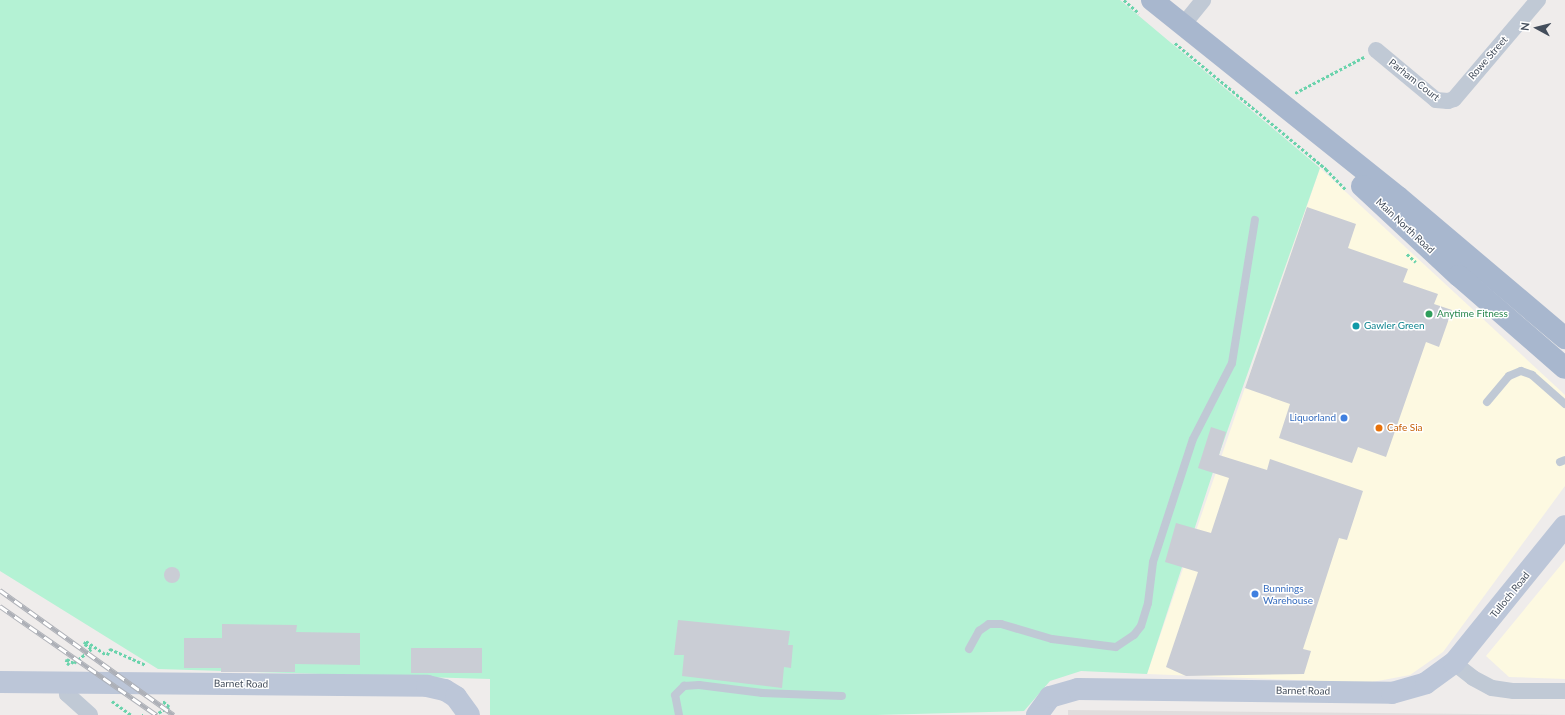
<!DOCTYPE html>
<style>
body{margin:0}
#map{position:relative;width:1565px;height:715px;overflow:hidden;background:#efeceb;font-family:Lato,sans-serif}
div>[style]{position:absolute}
.commercial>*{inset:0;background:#fdf9e1}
.education>*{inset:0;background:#e0dddd}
.green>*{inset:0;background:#b4f2d4}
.building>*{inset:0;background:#cacdd5;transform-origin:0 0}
.round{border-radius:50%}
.path>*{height:2.5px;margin-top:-1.25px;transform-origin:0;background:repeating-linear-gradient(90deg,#6ad3ac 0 3px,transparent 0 5px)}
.lane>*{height:8px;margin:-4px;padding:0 4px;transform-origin:4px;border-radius:4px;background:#c0c9d5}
.street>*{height:16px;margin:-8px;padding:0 8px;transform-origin:8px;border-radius:8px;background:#c0c9d5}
.secondary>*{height:22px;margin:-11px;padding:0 11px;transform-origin:11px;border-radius:11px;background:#bcc6d8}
.primary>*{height:22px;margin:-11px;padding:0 11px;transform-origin:11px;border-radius:11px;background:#a8b7ce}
.rail>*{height:4.5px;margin-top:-2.25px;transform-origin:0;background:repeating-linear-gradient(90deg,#fff 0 9px,#adb0b7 0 18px);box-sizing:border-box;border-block:1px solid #adb0b7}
.dots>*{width:11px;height:11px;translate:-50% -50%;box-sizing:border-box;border:2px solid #fff;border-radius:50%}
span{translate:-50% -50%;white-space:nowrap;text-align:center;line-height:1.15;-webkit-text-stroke:3px #fff;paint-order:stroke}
.street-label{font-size:10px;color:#434d5b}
.leisure-label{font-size:10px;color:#27864d}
.left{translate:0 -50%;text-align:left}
.culture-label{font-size:10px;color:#0d838f}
.shop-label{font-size:10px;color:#366cbe}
.right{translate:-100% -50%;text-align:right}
.food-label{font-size:10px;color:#c56008}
.north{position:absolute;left:1517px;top:8px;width:40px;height:40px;-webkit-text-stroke:3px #fff;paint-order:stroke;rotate:277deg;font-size:11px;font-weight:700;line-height:16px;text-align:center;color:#434d5b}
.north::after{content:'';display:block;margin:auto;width:14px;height:18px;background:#434d5b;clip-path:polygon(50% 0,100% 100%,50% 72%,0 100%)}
</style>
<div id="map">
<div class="commercial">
<i style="clip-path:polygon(1320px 168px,1565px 395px,1565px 486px,1443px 652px,1410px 675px,1367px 683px,1147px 674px)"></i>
<i style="clip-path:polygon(1565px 560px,1565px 679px,1509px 677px,1486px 656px)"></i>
</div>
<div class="education">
<i style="clip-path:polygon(1068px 710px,1565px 715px,1068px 715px)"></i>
</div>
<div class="green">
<i style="clip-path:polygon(0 0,1120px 0,1320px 168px,1216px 463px,1147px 674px,1081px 671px,1050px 681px,1024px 711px,876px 715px,490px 715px,490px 679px,158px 669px,0 571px)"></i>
</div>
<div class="building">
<i style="clip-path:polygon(1307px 207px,1356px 224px,1348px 248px,1408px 269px,1403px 282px,1438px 294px,1434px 304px,1452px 310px,1439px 347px,1426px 342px,1386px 457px,1358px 447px,1352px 463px,1279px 438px,1290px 404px,1245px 388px)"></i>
<i style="clip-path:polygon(1211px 427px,1226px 432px,1219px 455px,1267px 470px,1270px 459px,1363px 491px,1347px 540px,1339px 538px,1303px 649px,1311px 651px,1304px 674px,1186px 676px,1166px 667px,1198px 572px,1165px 562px,1176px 523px,1211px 533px,1229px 478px,1198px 468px)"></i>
<i class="round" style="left:164px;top:567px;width:16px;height:16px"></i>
<i style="clip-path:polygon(678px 620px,790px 631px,788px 645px,793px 645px,791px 668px,784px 667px,782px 688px,682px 676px,684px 655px,674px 655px)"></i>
<i style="clip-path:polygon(222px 624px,297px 625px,296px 632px,360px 633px,360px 665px,295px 664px,295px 672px,221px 672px,221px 668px,184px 668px,184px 638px,222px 638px)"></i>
<i style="left:411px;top:648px;width:71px;height:25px"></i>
</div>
<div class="path">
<i style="left:1124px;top:0;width:20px;rotate:41deg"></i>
<i style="left:1175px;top:43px;width:197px;rotate:39.8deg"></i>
<i style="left:1326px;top:169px;width:28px;rotate:46deg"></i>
<i style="left:1295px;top:93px;width:78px;rotate:-27.6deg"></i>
<i style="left:1407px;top:254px;width:12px;rotate:42deg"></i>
<i style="left:69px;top:665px;width:4px;rotate:-135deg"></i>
<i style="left:66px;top:662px;width:3px;rotate:-72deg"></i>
<i style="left:67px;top:659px;width:8px;rotate:30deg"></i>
<i style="left:74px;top:663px;width:22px;rotate:-39deg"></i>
<i style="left:91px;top:649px;width:9px;rotate:-144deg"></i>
<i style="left:84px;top:644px;width:4px;rotate:-56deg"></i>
<i style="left:86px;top:641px;width:25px;rotate:34deg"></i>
<i style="left:107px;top:655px;width:7px;rotate:-63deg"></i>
<i style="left:110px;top:649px;width:39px;rotate:24deg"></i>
<i style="left:112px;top:701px;width:24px;rotate:36deg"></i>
<i style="left:142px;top:715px;width:1px"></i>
<i style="left:154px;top:715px;width:17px;rotate:-28deg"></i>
<i style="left:169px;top:707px;width:9px;rotate:-139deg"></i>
</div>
<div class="lane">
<i style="left:1487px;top:402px;width:34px;rotate:-50deg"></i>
<i style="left:1509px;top:376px;width:13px;rotate:-23deg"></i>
<i style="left:1521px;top:371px;width:12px;rotate:20deg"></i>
<i style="left:1532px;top:375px;width:44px;rotate:41.3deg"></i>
<i style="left:1560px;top:462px;width:5px;rotate:-22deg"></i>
<i style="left:969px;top:649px;width:21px;rotate:-61deg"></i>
<i style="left:979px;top:631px;width:12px;rotate:-35deg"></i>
<i style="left:989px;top:624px;width:12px"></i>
<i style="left:1001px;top:624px;width:53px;rotate:16.4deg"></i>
<i style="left:1052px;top:639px;width:64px;rotate:7.1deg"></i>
<i style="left:1116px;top:647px;width:22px;rotate:-34deg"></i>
<i style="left:1134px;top:635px;width:11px;rotate:-52deg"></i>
<i style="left:1141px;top:626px;width:24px;rotate:-73deg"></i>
<i style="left:1148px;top:603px;width:41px;rotate:-83deg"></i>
<i style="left:1153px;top:562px;width:129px;rotate:-72deg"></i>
<i style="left:1193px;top:439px;width:85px;rotate:-62.8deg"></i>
<i style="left:1232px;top:363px;width:145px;rotate:-80.9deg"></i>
<i style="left:679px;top:715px;width:20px;rotate:-101deg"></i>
<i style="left:675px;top:695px;width:13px;rotate:-45deg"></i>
<i style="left:684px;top:686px;width:15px;rotate:-4deg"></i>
<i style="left:699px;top:685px;width:64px;rotate:7.2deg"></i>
<i style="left:762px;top:693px;width:80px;rotate:2.1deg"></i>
</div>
<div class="street">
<i style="left:1183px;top:25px;width:32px;rotate:-51deg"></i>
<i style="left:1376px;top:50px;width:78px;rotate:39.8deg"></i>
<i style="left:1436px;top:100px;width:12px;rotate:5deg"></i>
<i style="left:1448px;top:101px;width:6px;rotate:-18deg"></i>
<i style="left:1454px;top:99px;width:130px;rotate:-49.7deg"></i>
<i style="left:1454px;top:663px;width:24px;rotate:38deg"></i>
<i style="left:1473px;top:678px;width:21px;rotate:28deg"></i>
<i style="left:1492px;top:688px;width:22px;rotate:8deg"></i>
<i style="left:1514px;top:691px;width:51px"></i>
<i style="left:66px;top:683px;width:11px;rotate:85deg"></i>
<i style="left:67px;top:694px;width:31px;rotate:42deg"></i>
</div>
<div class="secondary">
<i style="left:0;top:682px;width:427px;rotate:0.5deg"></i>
<i style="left:427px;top:686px;width:18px;rotate:13deg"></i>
<i style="left:445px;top:690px;width:13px;rotate:32deg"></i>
<i style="left:456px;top:697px;width:22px;rotate:54deg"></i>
<i style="left:1037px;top:715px;width:22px;rotate:-54deg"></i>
<i style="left:1050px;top:697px;width:29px;rotate:-16deg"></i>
<i style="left:1078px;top:689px;width:314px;rotate:0.7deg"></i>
<i style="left:1392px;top:693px;width:35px;rotate:-16deg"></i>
<i style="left:1426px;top:683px;width:34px;rotate:-36deg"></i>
<i style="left:1454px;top:663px;width:176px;rotate:-51deg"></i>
</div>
<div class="primary">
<i style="left:1152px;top:0;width:315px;rotate:38.7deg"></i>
<i style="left:1398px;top:197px;width:219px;rotate:40.2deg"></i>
<i style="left:1362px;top:186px;width:132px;rotate:42.9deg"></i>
<i style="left:1459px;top:276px;width:140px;rotate:41deg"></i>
</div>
<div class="rail">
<i style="left:0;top:590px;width:214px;rotate:35.7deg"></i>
<i style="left:0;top:606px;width:191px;rotate:34.8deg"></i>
</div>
<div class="dots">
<i style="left:1429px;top:314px;background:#2e9e5b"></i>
<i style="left:1356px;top:326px;background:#0f9aa8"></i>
<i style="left:1344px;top:418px;background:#3f7fe0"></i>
<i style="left:1379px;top:428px;background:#e8710a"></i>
<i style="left:1255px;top:594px;background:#3f7fe0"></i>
</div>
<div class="street-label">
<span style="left:1488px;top:58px;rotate:-49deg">Rowe Street</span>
<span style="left:1414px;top:80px;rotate:38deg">Parham Court</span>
<span style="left:1405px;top:226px;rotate:43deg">Main North Road</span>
<span style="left:1510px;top:595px;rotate:-51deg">Tulloch Road</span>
<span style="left:241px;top:684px;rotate:1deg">Barnet Road</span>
<span style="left:1303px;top:691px;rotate:1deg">Barnet Road</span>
</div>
<div class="leisure-label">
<span class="left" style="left:1437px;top:314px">Anytime Fitness</span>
</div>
<div class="culture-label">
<span class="left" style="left:1364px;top:326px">Gawler Green</span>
</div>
<div class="shop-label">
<span class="right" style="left:1336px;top:418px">Liquorland</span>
<span class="left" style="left:1263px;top:594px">Bunnings<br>Warehouse</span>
</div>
<div class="food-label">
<span class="left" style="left:1387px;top:428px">Cafe Sia</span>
</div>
<div class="north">N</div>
</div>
